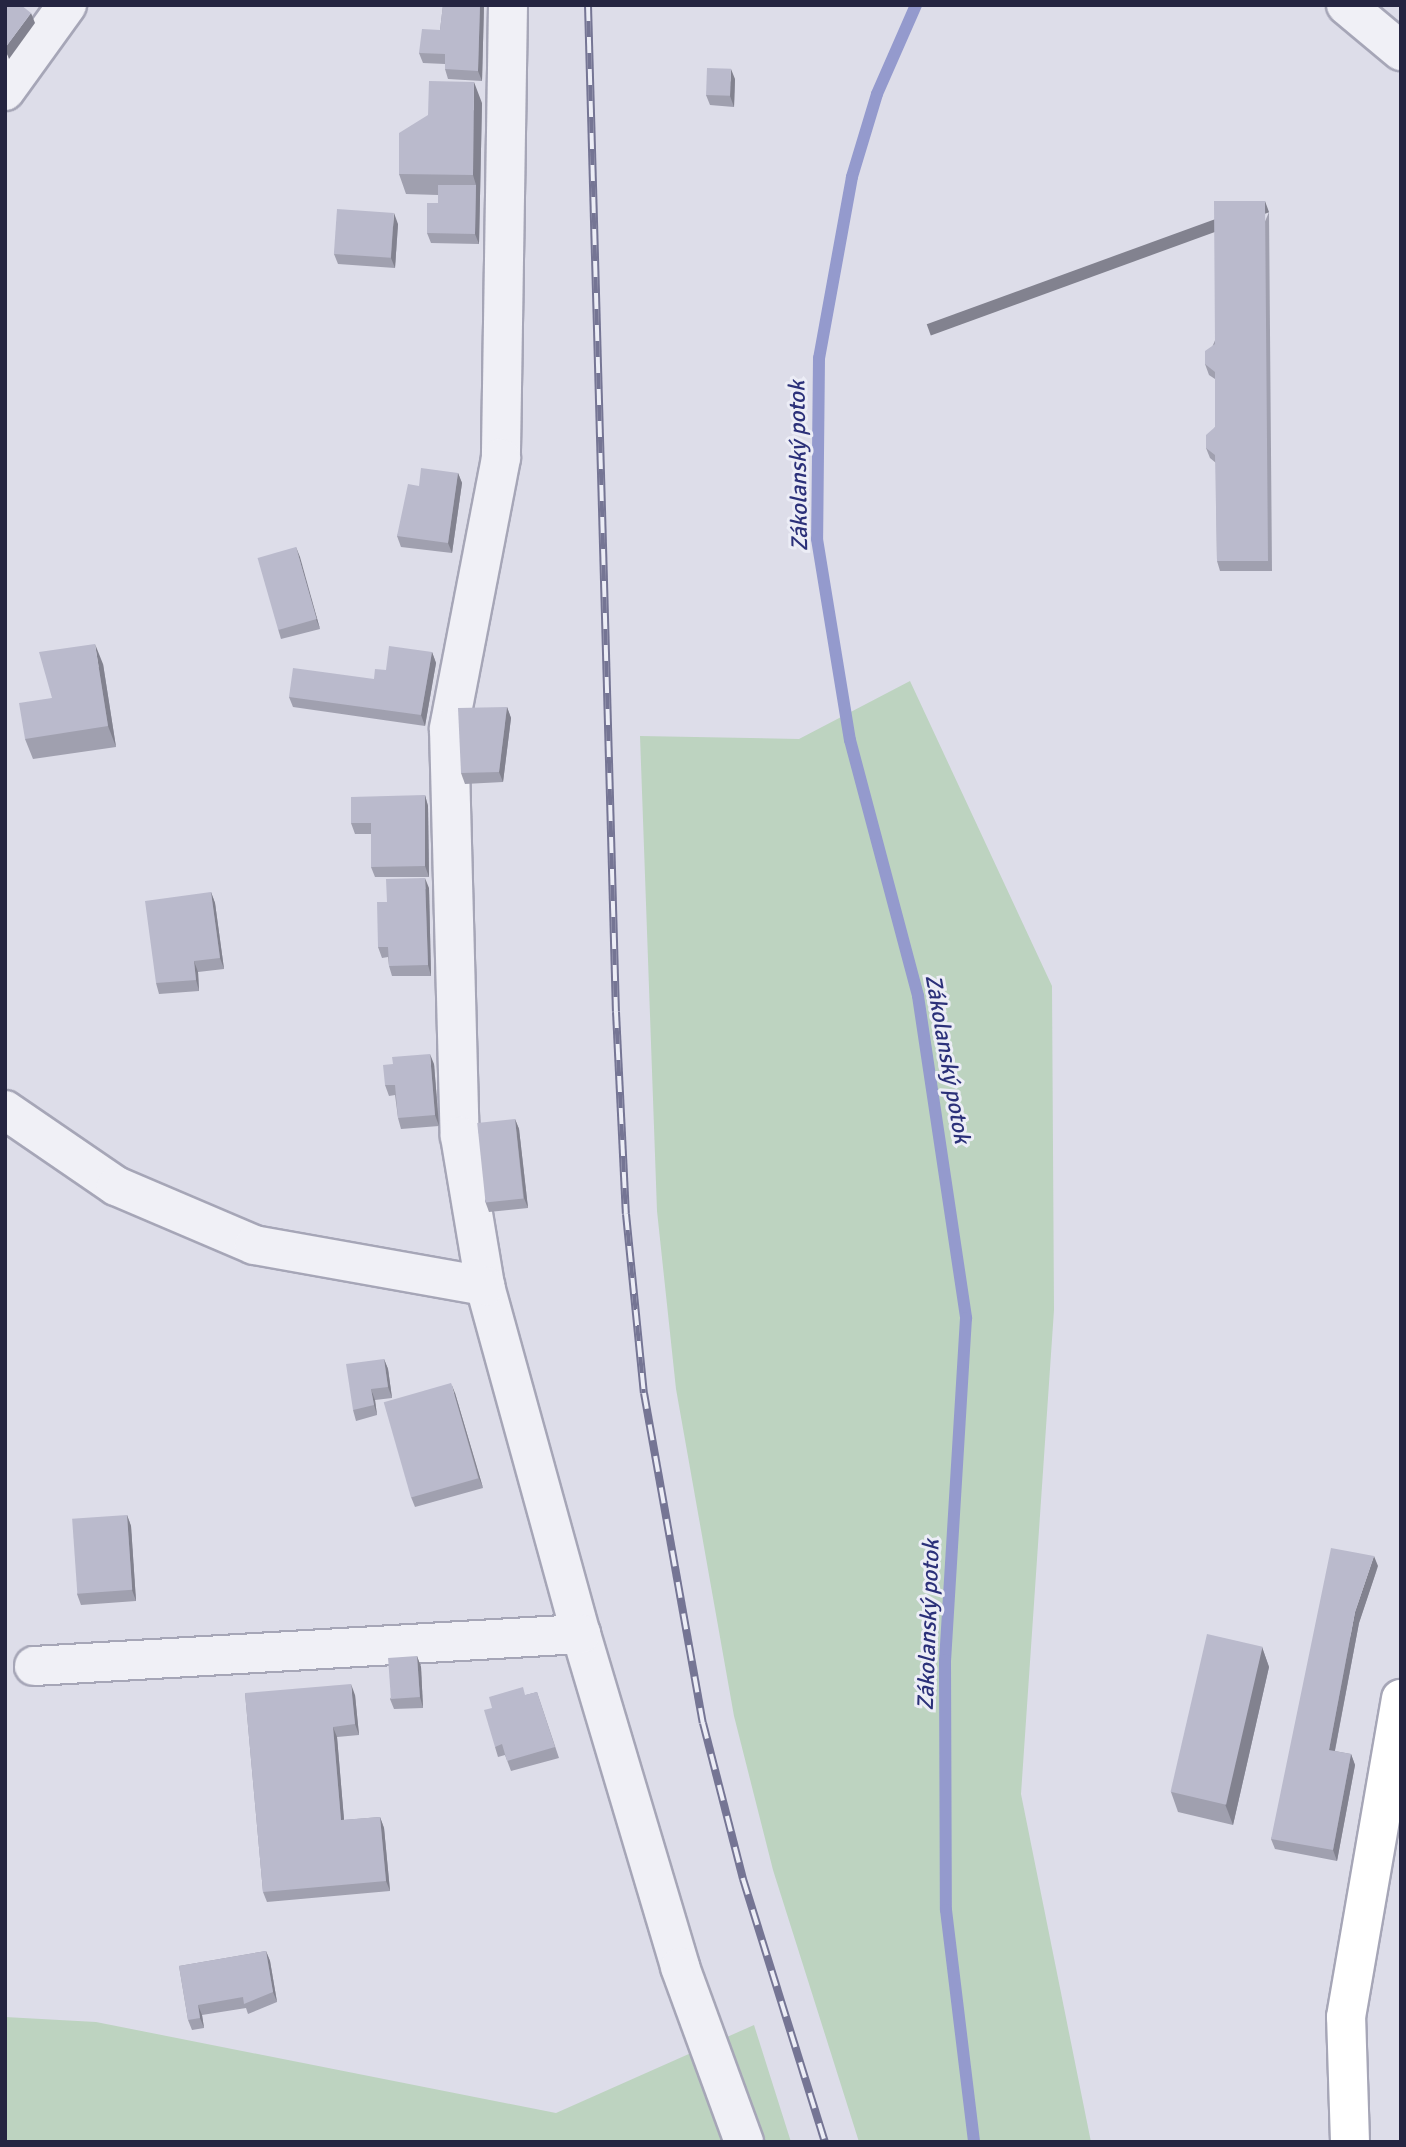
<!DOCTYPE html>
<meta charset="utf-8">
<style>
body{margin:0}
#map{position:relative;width:1406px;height:2147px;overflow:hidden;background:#dddde9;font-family:Signika,sans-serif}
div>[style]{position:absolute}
.green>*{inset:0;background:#bdd3c0}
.stream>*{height:12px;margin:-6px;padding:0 6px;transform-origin:6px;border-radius:6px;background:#949acd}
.roads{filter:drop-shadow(2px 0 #a6a6b7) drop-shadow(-2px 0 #a6a6b7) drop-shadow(0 2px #a6a6b7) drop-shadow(0 -2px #a6a6b7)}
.street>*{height:38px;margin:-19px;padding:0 19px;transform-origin:19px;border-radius:19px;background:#f0f0f6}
.secondary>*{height:38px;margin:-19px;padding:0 19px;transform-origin:19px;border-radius:19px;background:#fff}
.rail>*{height:8px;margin-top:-4px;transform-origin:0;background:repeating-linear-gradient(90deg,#ecedf6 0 16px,#757594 0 32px);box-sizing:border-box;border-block:2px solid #757594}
.wall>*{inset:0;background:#a0a0af}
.shaded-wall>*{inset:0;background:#82828f;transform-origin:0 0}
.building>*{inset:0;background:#babacc;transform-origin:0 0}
span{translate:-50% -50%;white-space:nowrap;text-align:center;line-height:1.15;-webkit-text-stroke:6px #ecedf6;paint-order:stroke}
.water-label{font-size:23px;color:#2b3079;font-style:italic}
.frame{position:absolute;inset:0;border:7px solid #252541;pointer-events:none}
</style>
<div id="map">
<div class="green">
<i style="clip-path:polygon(910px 681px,1052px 986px,1054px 1310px,1021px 1794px,1091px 2142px,859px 2142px,773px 1870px,734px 1716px,676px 1389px,657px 1211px,640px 736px,799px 739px)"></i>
<i style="clip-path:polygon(5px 2017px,96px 2022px,556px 2113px,754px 2025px,791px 2142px,5px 2142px)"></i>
</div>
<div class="stream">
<i style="left:916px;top:5px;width:97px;rotate:113.7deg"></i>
<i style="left:877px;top:94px;width:87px;rotate:106.8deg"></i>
<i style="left:852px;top:177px;width:184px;rotate:100.3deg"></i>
<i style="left:819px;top:358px;width:181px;rotate:90.6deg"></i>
<i style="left:817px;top:539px;width:204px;rotate:80.7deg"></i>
<i style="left:850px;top:740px;width:265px;rotate:75.1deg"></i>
<i style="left:918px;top:996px;width:326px;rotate:81.5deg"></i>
<i style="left:966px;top:1318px;width:343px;rotate:93.5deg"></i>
<i style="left:945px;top:1660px;width:250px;rotate:89.8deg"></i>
<i style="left:946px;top:1910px;width:234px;rotate:83.1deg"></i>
</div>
<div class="roads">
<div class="street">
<i style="left:508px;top:5px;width:453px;rotate:90.9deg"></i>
<i style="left:501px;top:458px;width:276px;rotate:100.9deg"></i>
<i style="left:449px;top:729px;width:407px;rotate:88.5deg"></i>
<i style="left:460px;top:1136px;width:152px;rotate:80.5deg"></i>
<i style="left:485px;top:1286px;width:361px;rotate:74.6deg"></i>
<i style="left:581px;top:1634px;width:347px;rotate:73.4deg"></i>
<i style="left:680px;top:1967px;width:186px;rotate:69.9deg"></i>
<i style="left:1346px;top:5px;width:72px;rotate:39.9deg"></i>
<i style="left:5px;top:91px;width:106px;rotate:-54.2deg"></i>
<i style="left:5px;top:1110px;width:135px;rotate:34.4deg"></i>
<i style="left:116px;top:1186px;width:150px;rotate:23.1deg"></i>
<i style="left:254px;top:1245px;width:235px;rotate:10.1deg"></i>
<i style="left:34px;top:1666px;width:548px;rotate:-3.35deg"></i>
</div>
<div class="secondary">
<i style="left:1350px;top:2142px;width:125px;rotate:-91.8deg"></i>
<i style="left:1346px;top:2017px;width:323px;rotate:-80.2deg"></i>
</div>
</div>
<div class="rail">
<i style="left:588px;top:5px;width:1007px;rotate:88.41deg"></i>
<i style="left:616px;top:1012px;width:202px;rotate:87.2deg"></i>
<i style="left:626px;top:1214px;width:180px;rotate:84.3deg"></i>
<i style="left:644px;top:1393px;width:335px;rotate:79.9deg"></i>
<i style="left:703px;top:1723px;width:161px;rotate:75.6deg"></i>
<i style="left:743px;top:1879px;width:275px;rotate:72.7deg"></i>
</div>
<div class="wall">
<i style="clip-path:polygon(443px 5px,484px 5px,482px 81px,448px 79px,445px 69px,445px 64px,423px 63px,419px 53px,440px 30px)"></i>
<i style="clip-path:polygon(735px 79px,734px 107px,710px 105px,706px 95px)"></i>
<i style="clip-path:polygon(482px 103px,479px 244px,431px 243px,427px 233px,438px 203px,438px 195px,406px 194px,399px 174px)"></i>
<i style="clip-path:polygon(1269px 212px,1272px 571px,1220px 571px,1217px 561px,1216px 463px,1210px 458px,1206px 448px,1215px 427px,1215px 379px,1209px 375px,1205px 364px)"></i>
<i style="clip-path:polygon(398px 224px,395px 268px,338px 264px,334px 254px)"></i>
<i style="clip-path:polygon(458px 473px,462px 483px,452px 553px,401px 547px,397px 536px,419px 486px)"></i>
<i style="clip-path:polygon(296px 547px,320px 629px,281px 639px,278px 629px)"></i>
<i style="clip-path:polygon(432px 652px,436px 663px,425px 726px,293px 707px,289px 697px,374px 679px,386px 670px)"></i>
<i style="clip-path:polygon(103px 664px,116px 747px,33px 759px,25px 739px,52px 698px)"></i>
<i style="clip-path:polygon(507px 707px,511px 718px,503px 782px,465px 784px,461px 773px)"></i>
<i style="clip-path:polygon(425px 795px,428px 806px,429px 877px,375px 877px,371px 867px,371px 834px,355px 834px,351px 823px)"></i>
<i style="clip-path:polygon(429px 888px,431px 976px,392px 976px,389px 966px,388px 957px,382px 958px,378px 947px,387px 902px)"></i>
<i style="clip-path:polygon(211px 892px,215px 903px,224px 969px,198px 972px,199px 991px,159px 994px,156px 983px)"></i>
<i style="clip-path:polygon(434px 1064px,439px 1126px,401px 1129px,398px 1118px,395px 1095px,389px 1096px,385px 1085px)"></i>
<i style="clip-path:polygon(515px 1119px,519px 1129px,528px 1208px,489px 1212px,485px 1201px)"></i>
<i style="clip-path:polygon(384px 1359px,388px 1369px,392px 1398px,375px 1400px,377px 1415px,356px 1421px,353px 1410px)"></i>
<i style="clip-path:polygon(455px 1393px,483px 1488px,415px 1507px,411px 1497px)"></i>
<i style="clip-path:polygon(127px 1515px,131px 1526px,136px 1601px,81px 1605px,77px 1594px)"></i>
<i style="clip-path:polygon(1378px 1566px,1359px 1623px,1335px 1751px,1351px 1754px,1355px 1765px,1337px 1861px,1275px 1849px,1271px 1839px)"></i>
<i style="clip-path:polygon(1262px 1647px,1269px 1667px,1233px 1825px,1178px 1812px,1171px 1792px)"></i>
<i style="clip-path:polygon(417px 1656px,421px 1667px,423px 1708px,394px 1709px,390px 1699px)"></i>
<i style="clip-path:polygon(537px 1692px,559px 1758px,511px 1771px,505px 1755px,498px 1757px,495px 1747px,526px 1695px)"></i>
<i style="clip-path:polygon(245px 1693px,355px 1695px,359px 1735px,337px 1737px,344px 1820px,380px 1817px,384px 1828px,390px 1891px,267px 1902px,263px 1892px)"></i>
<i style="clip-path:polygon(266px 1951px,270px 1961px,277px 2002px,248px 2014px,246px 2008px,202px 2015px,204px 2028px,192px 2030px,188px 2020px,179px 1966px)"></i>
</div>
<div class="shaded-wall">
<i style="clip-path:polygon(480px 5px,484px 5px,482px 81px,478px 71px)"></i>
<i style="clip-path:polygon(31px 13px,35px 23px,9px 59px,5px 48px)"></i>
<i style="clip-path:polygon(731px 69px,735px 79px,734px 107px,730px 96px)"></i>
<i style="clip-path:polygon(474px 82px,482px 103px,479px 244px,475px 234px,476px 185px,473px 175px)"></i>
<i style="left:1265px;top:201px;width:12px;height:360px;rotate:70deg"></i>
<i style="clip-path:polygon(394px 213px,398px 224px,395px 268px,391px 258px)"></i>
<i style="clip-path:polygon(458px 473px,462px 483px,452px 553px,448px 543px)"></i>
<i style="clip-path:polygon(296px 547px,300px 557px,320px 629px,316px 619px)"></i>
<i style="clip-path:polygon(95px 644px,103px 664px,116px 747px,108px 726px)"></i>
<i style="clip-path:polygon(432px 652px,436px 663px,425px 726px,421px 715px)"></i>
<i style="clip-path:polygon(507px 707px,511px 718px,503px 782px,499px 772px)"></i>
<i style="clip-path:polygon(425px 795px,428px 806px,429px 877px,425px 866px)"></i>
<i style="clip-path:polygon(425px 878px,429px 888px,431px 976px,428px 965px)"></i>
<i style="clip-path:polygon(211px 892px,215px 903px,224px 969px,220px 958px)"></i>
<i style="clip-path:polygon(194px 961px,198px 972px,199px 991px,196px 980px)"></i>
<i style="clip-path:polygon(430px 1054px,434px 1064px,439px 1126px,435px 1115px)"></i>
<i style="clip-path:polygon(515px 1119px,519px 1129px,528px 1208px,524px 1198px)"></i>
<i style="clip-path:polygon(384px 1359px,388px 1369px,392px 1398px,388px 1387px)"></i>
<i style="clip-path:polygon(451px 1383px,455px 1393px,483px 1488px,479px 1478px)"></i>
<i style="clip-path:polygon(371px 1389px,375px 1400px,377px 1415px,374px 1405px)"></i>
<i style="clip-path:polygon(127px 1515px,131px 1526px,136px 1601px,132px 1590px)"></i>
<i style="clip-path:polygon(1374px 1556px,1378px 1566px,1359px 1623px,1333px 1760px,1329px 1750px,1355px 1612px)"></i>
<i style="clip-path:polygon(1262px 1647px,1269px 1667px,1233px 1825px,1225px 1804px)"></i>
<i style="clip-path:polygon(417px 1656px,421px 1667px,423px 1708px,420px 1697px)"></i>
<i style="clip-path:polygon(351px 1684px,355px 1695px,359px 1735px,355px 1724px)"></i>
<i style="clip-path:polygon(333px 1727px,337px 1737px,345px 1831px,341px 1820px)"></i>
<i style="clip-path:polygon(1351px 1754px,1355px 1765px,1337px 1861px,1333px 1850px)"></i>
<i style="clip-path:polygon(380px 1817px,384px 1828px,390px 1891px,386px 1881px)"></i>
<i style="clip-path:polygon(266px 1951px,270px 1961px,277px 2002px,273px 1992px)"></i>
<i style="clip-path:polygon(198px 2005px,202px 2015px,204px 2028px,200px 2018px)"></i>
</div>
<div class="building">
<i style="clip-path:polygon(5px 5px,21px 5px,31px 13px,5px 48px)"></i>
<i style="clip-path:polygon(443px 5px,480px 5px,478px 71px,445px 69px,445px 54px,419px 53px,422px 29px,440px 30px)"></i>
<i style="left:707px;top:68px;width:24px;height:27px;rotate:2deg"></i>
<i style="clip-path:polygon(429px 81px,474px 82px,473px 175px,399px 174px,399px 133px,428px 115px)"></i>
<i style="clip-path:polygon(438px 185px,476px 185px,475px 234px,427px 233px,427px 203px,438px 203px)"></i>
<i style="clip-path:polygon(1214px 201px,1265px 201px,1268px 561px,1217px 561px,1215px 455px,1206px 448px,1206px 435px,1215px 427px,1215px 372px,1205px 364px,1205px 351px,1215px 344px)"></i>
<i style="left:337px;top:209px;width:57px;height:45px;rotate:4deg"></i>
<i style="clip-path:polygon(421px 468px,458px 473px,448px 543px,397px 536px,408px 484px,419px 486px)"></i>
<i style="left:296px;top:547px;width:75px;height:40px;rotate:74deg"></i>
<i style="clip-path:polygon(95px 644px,108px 726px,25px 739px,19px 703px,52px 698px,39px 652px)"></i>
<i style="clip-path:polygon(389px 646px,432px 652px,421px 715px,289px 697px,293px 668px,374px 679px,375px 669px,386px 670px)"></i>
<i style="clip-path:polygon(507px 707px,499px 772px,461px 773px,458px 708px)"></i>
<i style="clip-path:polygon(425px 795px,425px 866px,371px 867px,371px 823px,351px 823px,351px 797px)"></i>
<i style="clip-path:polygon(425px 878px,428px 965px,389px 966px,388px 947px,378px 947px,377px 902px,387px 902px,386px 879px)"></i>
<i style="clip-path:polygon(211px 892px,220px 958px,194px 961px,196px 980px,156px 983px,145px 901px)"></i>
<i style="clip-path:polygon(430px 1054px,435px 1115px,398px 1118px,395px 1085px,385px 1085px,383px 1065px,393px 1064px,392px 1057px)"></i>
<i style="left:515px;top:1119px;width:80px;height:38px;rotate:84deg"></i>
<i style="clip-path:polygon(384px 1359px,388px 1387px,371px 1389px,374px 1405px,353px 1410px,346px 1364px)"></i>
<i style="left:451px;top:1383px;width:99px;height:70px;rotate:74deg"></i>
<i style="left:127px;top:1515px;width:75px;height:55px;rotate:86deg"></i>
<i style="clip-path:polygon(1331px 1548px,1374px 1556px,1355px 1612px,1329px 1750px,1351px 1754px,1333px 1850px,1271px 1839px)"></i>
<i style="left:1207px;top:1634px;width:57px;height:162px;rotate:13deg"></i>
<i style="left:417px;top:1656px;width:41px;height:29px;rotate:86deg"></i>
<i style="clip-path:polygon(351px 1684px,355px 1724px,333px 1727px,341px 1820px,380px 1817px,386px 1881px,263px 1892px,245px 1693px)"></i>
<i style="clip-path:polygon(523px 1687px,525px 1695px,537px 1692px,555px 1747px,507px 1761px,502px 1744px,495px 1747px,484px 1710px,492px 1708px,489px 1697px)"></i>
<i style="clip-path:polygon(266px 1951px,273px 1992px,244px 2004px,243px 1997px,198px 2005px,200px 2018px,188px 2020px,179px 1966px)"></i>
</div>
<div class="water-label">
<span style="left:799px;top:466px;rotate:-91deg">Zákolanský potok</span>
<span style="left:947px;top:1059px;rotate:80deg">Zákolanský potok</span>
<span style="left:929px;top:1625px;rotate:-88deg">Zákolanský potok</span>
</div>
<div class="frame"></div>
</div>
